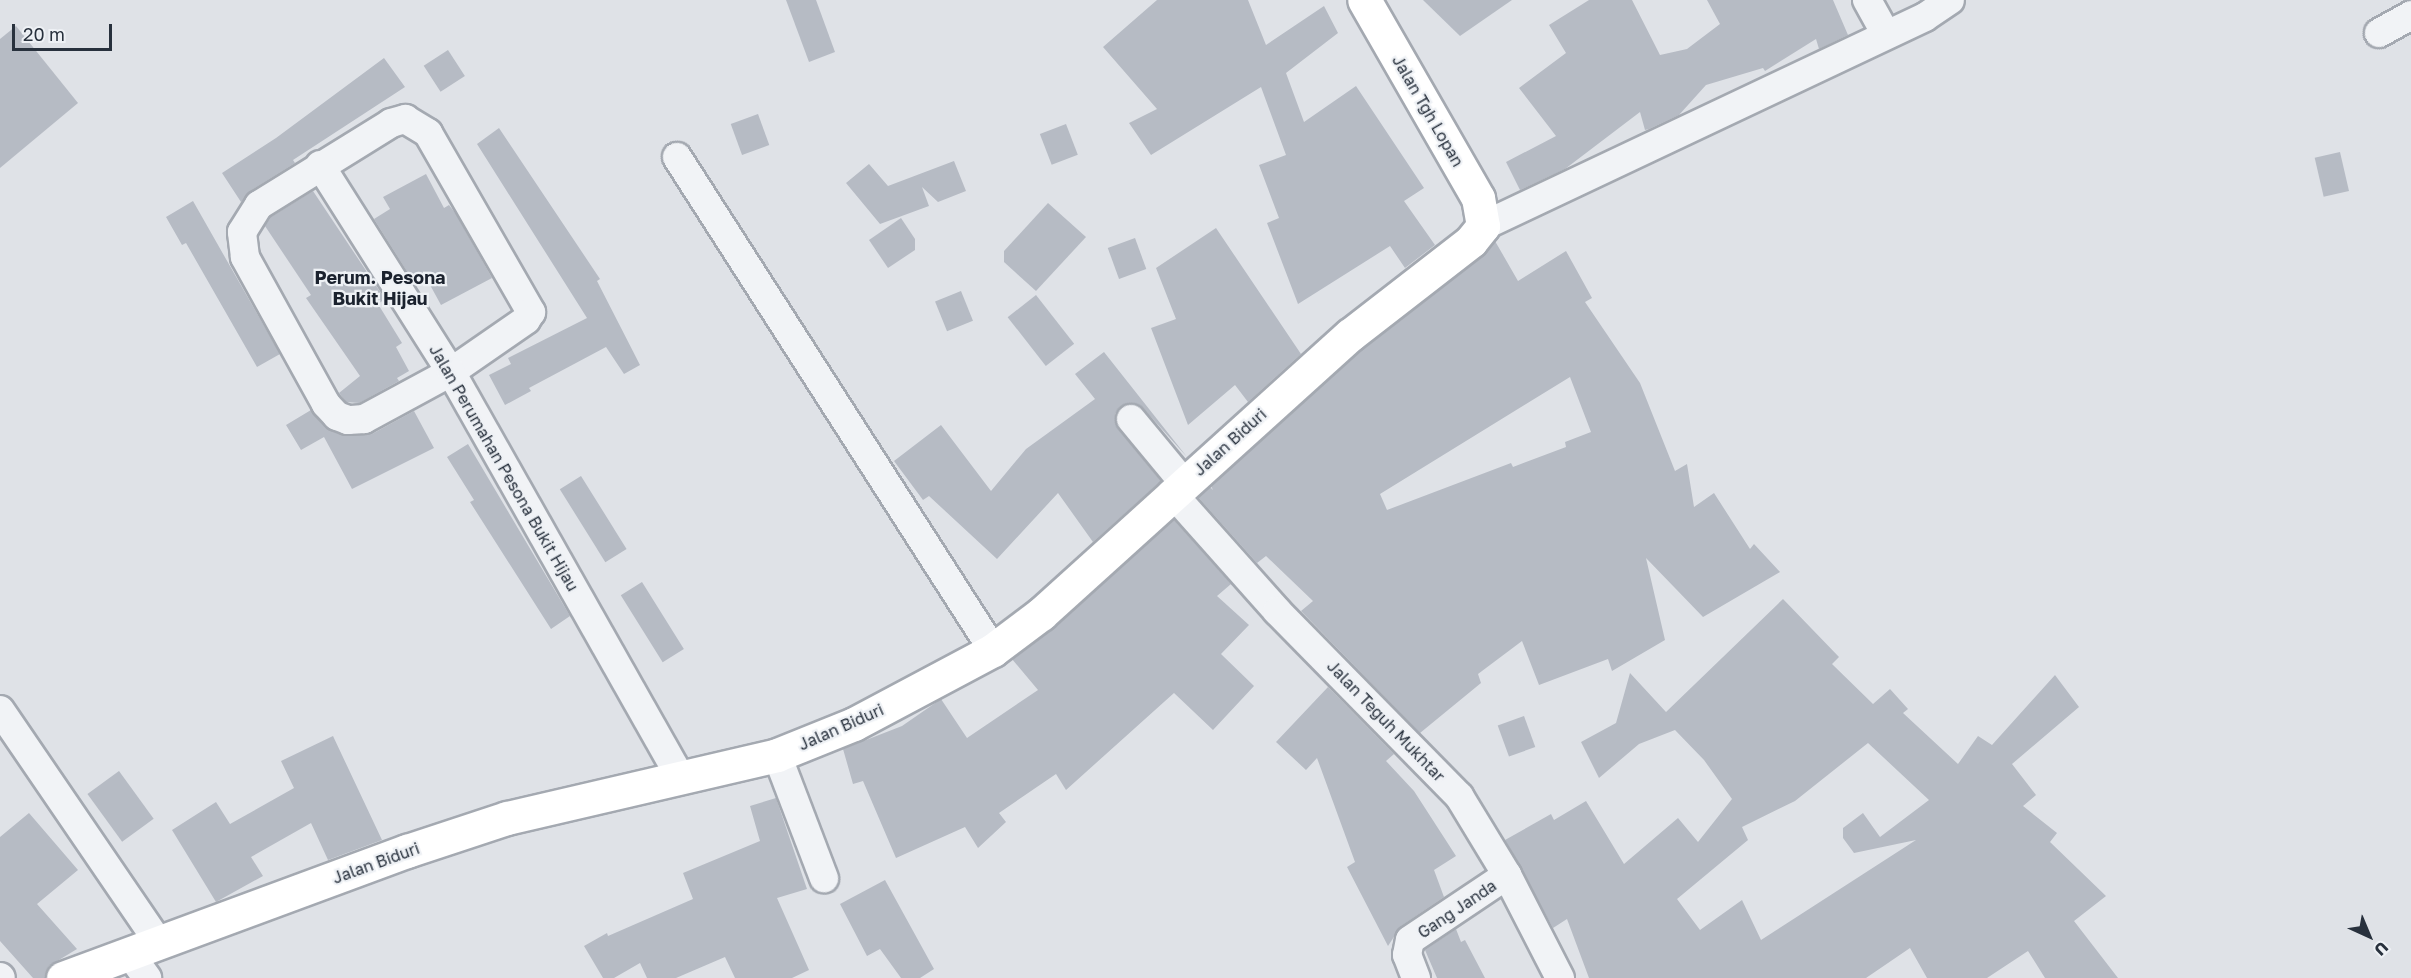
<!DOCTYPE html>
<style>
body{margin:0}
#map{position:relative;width:2411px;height:978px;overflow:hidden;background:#dfe2e7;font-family:"Golos Text",sans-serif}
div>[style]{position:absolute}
.building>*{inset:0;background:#b6bbc4;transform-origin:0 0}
.roads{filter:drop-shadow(2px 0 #a4a9b1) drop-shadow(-2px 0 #a4a9b1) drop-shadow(0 2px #a4a9b1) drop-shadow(0 -2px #a4a9b1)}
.street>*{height:28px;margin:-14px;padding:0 14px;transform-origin:14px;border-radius:14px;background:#f1f3f6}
.secondary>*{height:33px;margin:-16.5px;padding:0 16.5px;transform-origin:16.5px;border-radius:16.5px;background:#fff}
span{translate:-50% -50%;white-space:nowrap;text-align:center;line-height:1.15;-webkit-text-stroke:4.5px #eef1f5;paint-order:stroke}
.street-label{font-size:16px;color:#28313d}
.neighbourhood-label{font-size:18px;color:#1b222e;font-weight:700}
.north{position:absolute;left:2339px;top:906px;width:60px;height:60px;-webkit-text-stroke:4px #eef1f5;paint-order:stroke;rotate:136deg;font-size:16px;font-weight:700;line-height:24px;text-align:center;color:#28313d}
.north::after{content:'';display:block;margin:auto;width:21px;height:27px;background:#28313d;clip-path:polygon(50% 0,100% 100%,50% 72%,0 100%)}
.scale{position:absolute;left:12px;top:24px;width:100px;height:27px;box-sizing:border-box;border:3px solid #28313d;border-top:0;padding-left:8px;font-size:18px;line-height:21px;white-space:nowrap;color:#28313d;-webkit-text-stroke:4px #eef1f5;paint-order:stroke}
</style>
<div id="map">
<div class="building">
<i style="clip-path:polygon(786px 0,816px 0,835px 52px,809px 62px)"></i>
<i style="clip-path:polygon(1157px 0,1248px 0,1266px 45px,1324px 6px,1338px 33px,1286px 73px,1304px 122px,1356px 86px,1424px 188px,1404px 201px,1435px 245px,1405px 268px,1390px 246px,1298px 304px,1267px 223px,1279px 218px,1259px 165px,1286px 155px,1261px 87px,1151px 155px,1129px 123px,1157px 109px,1103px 47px)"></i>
<i style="clip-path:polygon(1423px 0,1512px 0,1460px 36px)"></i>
<i style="clip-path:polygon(1589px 0,1632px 0,1660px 55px,1687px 49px,1720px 24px,1707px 0,1833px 0,1848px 35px,1819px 49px,1816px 39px,1765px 71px,1763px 68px,1706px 85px,1679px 115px,1649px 129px,1645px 130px,1640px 112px,1565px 169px,1520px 190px,1506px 162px,1556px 136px,1519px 88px,1566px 53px,1549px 25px)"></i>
<i style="clip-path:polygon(16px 26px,78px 103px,0 168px,0 39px)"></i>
<i style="left:448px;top:50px;width:31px;height:29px;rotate:57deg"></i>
<i style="clip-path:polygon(384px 58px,405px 87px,293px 160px,295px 163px,250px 191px,241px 202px,222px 173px,276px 138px)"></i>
<i style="left:758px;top:114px;width:33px;height:29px;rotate:70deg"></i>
<i style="left:1066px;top:124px;width:33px;height:28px;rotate:69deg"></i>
<i style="clip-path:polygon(499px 128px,600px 279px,597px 281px,640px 365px,624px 374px,606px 347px,529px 388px,531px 391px,505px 405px,489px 375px,511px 364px,508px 358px,587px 318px,477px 144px)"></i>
<i style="left:2340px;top:152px;width:40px;height:26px;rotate:77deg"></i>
<i style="clip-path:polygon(954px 161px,966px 191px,938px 202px,922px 187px,929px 206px,880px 224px,846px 183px,869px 164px,888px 186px)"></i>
<i style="clip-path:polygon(426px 174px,444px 208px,449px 205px,456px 214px,492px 278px,441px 305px,424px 274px,413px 281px,374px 219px,390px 209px,383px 197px)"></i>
<i style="clip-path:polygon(313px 191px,385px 299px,378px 304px,402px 343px,396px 347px,409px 371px,397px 378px,399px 381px,359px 403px,346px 402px,339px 393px,360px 376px,306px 298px,311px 295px,265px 226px,271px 217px)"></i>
<i style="clip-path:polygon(193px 201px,280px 354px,257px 367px,186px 243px,182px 245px,166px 217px)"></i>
<i style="clip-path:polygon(1048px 203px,1086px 237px,1036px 291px,1004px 262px,1004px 251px)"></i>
<i style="clip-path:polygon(901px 218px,915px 239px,915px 250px,888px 268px,869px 240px)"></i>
<i style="clip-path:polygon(1216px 228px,1301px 354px,1248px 402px,1235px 385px,1188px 425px,1151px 328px,1176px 319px,1156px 268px)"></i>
<i style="left:1135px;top:238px;width:33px;height:29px;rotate:70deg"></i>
<i style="clip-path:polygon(evenodd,1495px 241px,1518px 281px,1566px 251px,1592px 298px,1585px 302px,1640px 383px,1675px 471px,1687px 464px,1694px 507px,1714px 493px,1750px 549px,1754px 544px,1780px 572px,1703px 617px,1646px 558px,1665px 640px,1612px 671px,1608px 659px,1539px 685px,1522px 641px,1478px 674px,1481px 683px,1420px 733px,1301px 611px,1313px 601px,1266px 556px,1257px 563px,1198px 497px,1210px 487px,1213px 490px,1211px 486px,1362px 349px,1483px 256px,1495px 241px,1570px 377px,1591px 432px,1565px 442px,1566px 447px,1513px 467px,1511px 463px,1387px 510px,1380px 494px,1570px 377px)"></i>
<i style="left:961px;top:291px;width:32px;height:28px;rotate:68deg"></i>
<i style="left:1036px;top:295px;width:62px;height:36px;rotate:52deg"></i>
<i style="clip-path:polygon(1104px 352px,1187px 457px,1143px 408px,1129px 403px,1120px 407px,1115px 414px,1118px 429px,1161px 481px,1093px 542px,1058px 493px,997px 559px,929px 496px,923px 500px,894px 461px,941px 425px,991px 491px,1026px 449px,1095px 399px,1075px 374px)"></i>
<i style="clip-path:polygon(311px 410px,325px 428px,349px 436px,372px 434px,414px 411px,434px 448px,352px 489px,324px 437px,301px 450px,286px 425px)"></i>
<i style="clip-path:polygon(468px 444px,570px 616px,551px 629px,470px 502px,474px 500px,447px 457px)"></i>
<i style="left:581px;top:476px;width:86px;height:25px;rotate:58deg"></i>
<i style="clip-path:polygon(1174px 520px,1231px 584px,1217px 596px,1249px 625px,1221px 654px,1254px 686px,1213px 730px,1174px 693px,1066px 790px,1056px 774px,999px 813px,1006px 822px,978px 848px,965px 827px,896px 858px,863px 781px,853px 784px,843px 749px,902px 726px,941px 699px,967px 738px,1038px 690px,1012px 659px,1053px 628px)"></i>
<i style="left:642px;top:582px;width:79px;height:25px;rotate:58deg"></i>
<i style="clip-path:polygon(evenodd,1783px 599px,1839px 657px,1832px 664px,1873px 704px,1890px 689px,1908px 709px,1903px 713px,1958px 764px,1978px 736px,1992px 745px,2055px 675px,2079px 707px,2012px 764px,2036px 795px,2023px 806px,2057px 833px,2050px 842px,2106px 896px,2074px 921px,2118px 978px,2045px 978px,2028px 951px,1987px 978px,1927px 978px,1910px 948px,1866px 978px,1589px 978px,1567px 919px,1553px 928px,1505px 840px,1551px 814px,1554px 820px,1586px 801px,1624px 864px,1678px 818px,1698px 842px,1732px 799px,1704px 760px,1675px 730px,1639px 744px,1599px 778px,1581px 742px,1616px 723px,1630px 673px,1666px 712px,1783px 599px,1868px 743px,1929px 800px,1880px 837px,1863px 813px,1843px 828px,1843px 838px,1854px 853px,1916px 840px,1761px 940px,1742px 900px,1700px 930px,1677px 899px,1748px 840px,1742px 827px,1795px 801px,1868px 743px)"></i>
<i style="clip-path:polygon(1328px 687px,1394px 754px,1386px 761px,1414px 791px,1456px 856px,1434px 870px,1444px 897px,1401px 926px,1388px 946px,1347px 867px,1355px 862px,1317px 758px,1306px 770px,1276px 742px)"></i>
<i style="left:1524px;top:716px;width:33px;height:28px;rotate:70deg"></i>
<i style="clip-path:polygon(333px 736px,382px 840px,328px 860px,311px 823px,251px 857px,263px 876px,216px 902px,172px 830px,216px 802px,230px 824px,294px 788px,281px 761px)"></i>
<i style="left:119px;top:771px;width:59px;height:39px;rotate:54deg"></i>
<i style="clip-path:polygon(776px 798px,807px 889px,777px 898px,809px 970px,792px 978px,735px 978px,725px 957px,676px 978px,647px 978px,640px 963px,614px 978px,603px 978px,584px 946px,607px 933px,608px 936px,693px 899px,683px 873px,760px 841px,750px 806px)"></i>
<i style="clip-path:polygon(29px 813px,78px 870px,37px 904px,77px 949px,49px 966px,45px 978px,33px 978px,0 941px,0 837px)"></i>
<i style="clip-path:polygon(885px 880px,934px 969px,920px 978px,901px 978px,880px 949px,867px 956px,840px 904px)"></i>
<i style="clip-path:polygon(1456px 929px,1461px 942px,1465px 940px,1485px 978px,1437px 978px,1425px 950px)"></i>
</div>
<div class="roads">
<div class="street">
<i style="left:1867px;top:0;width:39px;rotate:61deg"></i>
<i style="left:2379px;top:33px;width:37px;rotate:-29deg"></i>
<i style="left:405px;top:119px;width:27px;rotate:31deg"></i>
<i style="left:428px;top:133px;width:207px;rotate:60.1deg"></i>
<i style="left:531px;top:312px;width:9px;rotate:122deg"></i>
<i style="left:526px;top:320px;width:91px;rotate:145.3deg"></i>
<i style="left:451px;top:372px;width:99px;rotate:151.6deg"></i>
<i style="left:364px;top:419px;width:16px;rotate:176deg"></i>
<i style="left:348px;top:420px;width:12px;rotate:-160deg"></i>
<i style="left:337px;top:416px;width:16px;rotate:-133deg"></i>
<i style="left:326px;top:404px;width:168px;rotate:-118.9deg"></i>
<i style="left:245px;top:257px;width:25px;rotate:-97deg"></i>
<i style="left:242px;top:232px;width:32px;rotate:-58deg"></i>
<i style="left:259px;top:205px;width:155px;rotate:-31.8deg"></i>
<i style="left:391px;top:123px;width:15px;rotate:-16deg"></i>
<i style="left:677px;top:157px;width:586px;rotate:57.34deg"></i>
<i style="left:320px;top:165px;width:245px;rotate:57.7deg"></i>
<i style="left:451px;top:372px;width:463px;rotate:60.5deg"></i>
<i style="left:1483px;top:226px;width:489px;rotate:-25.3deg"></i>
<i style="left:1925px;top:17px;width:30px;rotate:-34deg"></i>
<i style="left:1131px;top:419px;width:83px;rotate:50.4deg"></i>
<i style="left:1172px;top:493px;width:158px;rotate:48.3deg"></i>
<i style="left:1277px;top:611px;width:260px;rotate:45.5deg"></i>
<i style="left:1459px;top:796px;width:92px;rotate:58.7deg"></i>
<i style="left:1507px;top:875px;width:116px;rotate:62.8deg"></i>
<i style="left:0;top:710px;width:282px;rotate:55.7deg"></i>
<i style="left:777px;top:755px;width:132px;rotate:69.1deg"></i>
<i style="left:129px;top:953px;width:31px;rotate:54deg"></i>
<i style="left:0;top:977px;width:1px;rotate:45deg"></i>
<i style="left:1416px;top:978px;width:25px;rotate:-111deg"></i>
<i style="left:1407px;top:955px;width:15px;rotate:-79deg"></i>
<i style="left:1410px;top:940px;width:117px;rotate:-33.8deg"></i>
</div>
<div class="secondary">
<i style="left:63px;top:978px;width:367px;rotate:-20.3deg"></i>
<i style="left:407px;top:851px;width:105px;rotate:-18.3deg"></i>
<i style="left:507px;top:818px;width:277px;rotate:-13.1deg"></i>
<i style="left:777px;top:755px;width:83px;rotate:-21.9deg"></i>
<i style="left:854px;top:724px;width:157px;rotate:-28deg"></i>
<i style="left:993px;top:650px;width:60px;rotate:-36.9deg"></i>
<i style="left:1041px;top:614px;width:416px;rotate:-42.1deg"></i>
<i style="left:1350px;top:335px;width:153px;rotate:-37.8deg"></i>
<i style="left:1471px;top:241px;width:19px;rotate:-51deg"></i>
<i style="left:1483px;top:226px;width:28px;rotate:-100deg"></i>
<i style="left:1478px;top:198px;width:228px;rotate:-119.9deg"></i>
</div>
</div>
<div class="street-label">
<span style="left:1428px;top:111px;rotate:60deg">Jalan Tgh Lopan</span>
<span style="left:1230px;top:442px;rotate:-42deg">Jalan Biduri</span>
<span style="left:504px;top:468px;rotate:60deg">Jalan Perumahan Pesona Bukit Hijau</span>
<span style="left:1386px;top:721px;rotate:46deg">Jalan Teguh Mukhtar</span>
<span style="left:841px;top:727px;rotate:-24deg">Jalan Biduri</span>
<span style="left:376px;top:863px;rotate:-20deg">Jalan Biduri</span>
<span style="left:1457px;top:909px;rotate:-34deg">Gang Janda</span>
</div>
<div class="neighbourhood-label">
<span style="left:380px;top:288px">Perum. Pesona<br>Bukit Hijau</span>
</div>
<div class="north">U</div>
<div class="scale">20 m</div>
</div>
